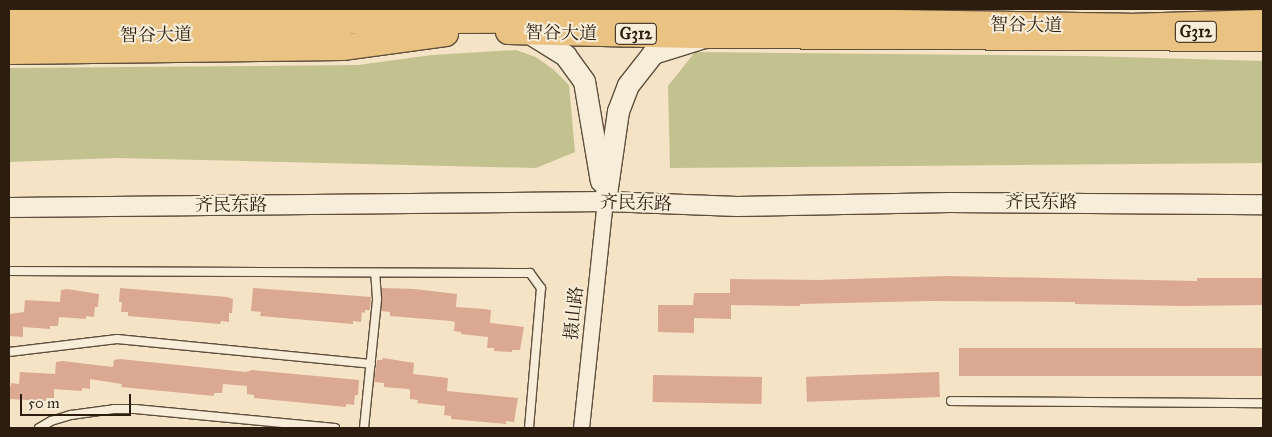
<!DOCTYPE html>
<meta charset="utf-8">
<style>
body{margin:0}
#map{position:relative;width:1272px;height:437px;overflow:hidden;background:#f4e3c5;font-family:"IM FELL Great Primer","Noto Serif SC",serif}
div>[style]{position:absolute}
.green>*{inset:0;background:#c3c190}
.building>*{inset:0;background:#dba892;transform-origin:0 0}
.roads{filter:drop-shadow(1px 0 #5e4e3c) drop-shadow(-1px 0 #5e4e3c) drop-shadow(0 1px #5e4e3c) drop-shadow(0 -1px #5e4e3c)}
.service>*{height:8px;margin:-4px;padding:0 4px;transform-origin:4px;border-radius:4px;background:#f8edd9}
.minor>*{height:15px;margin:-7.5px;padding:0 7.5px;transform-origin:7.5px;border-radius:7.5px;background:#f8edd9}
.tertiary>*{height:19px;margin:-9.5px;padding:0 9.5px;transform-origin:9.5px;border-radius:9.5px;background:#f8edd9}
.secondary>*{height:21px;margin:-10.5px;padding:0 10.5px;transform-origin:10.5px;border-radius:10.5px;background:#f8edd9}
.primary>*{height:24px;margin:-12px;padding:0 12px;transform-origin:12px;border-radius:12px;background:#eac282}
.trunk>*{height:25px;margin:-12.5px;padding:0 12.5px;transform-origin:12.5px;border-radius:12.5px;background:#eac282}
span{translate:-50% -50%;white-space:nowrap;text-align:center;line-height:1.15;-webkit-text-stroke:4px #f8edd9;paint-order:stroke}
.shield-label span{padding:1px 4px;background:#f8edd9;border:1px solid;border-radius:4px;-webkit-text-stroke-width:0}
.shield-label{font-size:16px;color:#2c1d0e;font-weight:700}
.street-label{font-size:18px;color:#2c1d0e}
.frame{position:absolute;inset:0;border:10px solid #2c1d0e;pointer-events:none}
.scale{position:absolute;left:20px;top:394px;width:111px;height:22px;box-sizing:border-box;border:2px solid #2c1d0e;border-top:0;padding-left:6px;font-size:15px;line-height:18px;white-space:nowrap;color:#2c1d0e;-webkit-text-stroke:4px #f8edd9;paint-order:stroke}
</style>
<div id="map">
<div class="green">
<i style="clip-path:polygon(516px 50px,536px 57px,554px 70px,569px 85px,575px 152px,536px 168px,115px 158px,9px 162px,9px 68px,358px 65px,432px 55px)"></i>
<i style="clip-path:polygon(695px 52px,1085px 56px,1263px 61px,1263px 163px,670px 168px,668px 86px)"></i>
</div>
<div class="building">
<i style="clip-path:polygon(948px 276px,1197px 281px,1197px 278px,1263px 278px,1263px 305px,1182px 306px,1075px 304px,1075px 302px,930px 301px,800px 304px,800px 306px,731px 305px,731px 319px,694px 318px,694px 333px,658px 332px,658px 305px,693px 305px,694px 293px,730px 293px,730px 279px,818px 280px)"></i>
<i style="clip-path:polygon(120px 288px,227px 297px,233px 299px,232px 313px,229px 313px,229px 322px,221px 321px,220px 324px,128px 316px,128px 312px,121px 312px,122px 302px,119px 302px)"></i>
<i style="clip-path:polygon(253px 288px,371px 297px,370px 310px,365px 310px,365px 313px,362px 312px,361px 322px,353px 321px,353px 324px,260px 316px,261px 312px,251px 311px)"></i>
<i style="clip-path:polygon(382px 288px,414px 289px,457px 294px,456px 307px,484px 309px,491px 310px,490px 323px,524px 327px,520px 350px,512px 350px,512px 352px,494px 351px,494px 348px,487px 348px,488px 337px,461px 334px,461px 332px,454px 331px,455px 322px,451px 321px,390px 316px,390px 312px,381px 311px)"></i>
<i style="clip-path:polygon(67px 289px,99px 294px,98px 307px,95px 307px,94px 317px,86px 316px,86px 319px,59px 317px,58px 326px,50px 326px,50px 329px,23px 327px,23px 337px,9px 336px,9px 314px,24px 312px,25px 300px,60px 302px,61px 290px)"></i>
<i style="left:959px;top:348px;width:304px;height:28px"></i>
<i style="clip-path:polygon(383px 358px,414px 363px,413px 374px,448px 378px,447px 391px,518px 398px,514px 422px,506px 421px,506px 424px,451px 419px,451px 416px,444px 415px,445px 406px,417px 403px,418px 400px,410px 399px,410px 390px,408px 389px,384px 387px,384px 383px,374px 382px,377px 360px,382px 360px)"></i>
<i style="clip-path:polygon(120px 359px,246px 372px,252px 370px,359px 380px,358px 395px,355px 395px,354px 405px,346px 404px,346px 407px,254px 398px,254px 395px,247px 394px,247px 386px,223px 384px,222px 393px,214px 393px,214px 396px,121px 387px,122px 384px,90px 379px,90px 389px,82px 388px,82px 391px,54px 389px,54px 398px,46px 398px,46px 401px,9px 399px,9px 386px,11px 386px,11px 383px,19px 384px,20px 372px,55px 374px,56px 362px,62px 361px,113px 367px,114px 360px)"></i>
<i style="left:939px;top:372px;width:25px;height:133px;rotate:88deg"></i>
<i style="left:653px;top:375px;width:109px;height:27px;rotate:1deg"></i>
</div>
<div class="roads">
<div class="service">
<i style="left:9px;top:271px;width:521px;rotate:0.22deg"></i>
<i style="left:530px;top:273px;width:19px;rotate:54deg"></i>
<i style="left:541px;top:288px;width:141px;rotate:94.9deg"></i>
<i style="left:9px;top:352px;width:109px;rotate:-6.9deg"></i>
<i style="left:117px;top:339px;width:255px;rotate:5.6deg"></i>
<i style="left:951px;top:401px;width:312px;rotate:0.4deg"></i>
<i style="left:39px;top:428px;width:14px;rotate:-30deg"></i>
<i style="left:51px;top:421px;width:21px;rotate:-17deg"></i>
<i style="left:71px;top:415px;width:43px;rotate:-7.9deg"></i>
<i style="left:114px;top:409px;width:21px"></i>
<i style="left:135px;top:409px;width:201px;rotate:5.4deg"></i>
<i style="left:364px;top:428px;width:130px;rotate:-84.2deg"></i>
<i style="left:377px;top:299px;width:26px;rotate:-94deg"></i>
</div>
<div class="minor">
<i style="left:581px;top:428px;width:228px;rotate:-84deg"></i>
</div>
<div class="tertiary">
<i style="left:9px;top:207px;width:596px;rotate:-0.58deg"></i>
<i style="left:605px;top:201px;width:132px;rotate:2.2deg"></i>
<i style="left:737px;top:206px;width:212px;rotate:-1.1deg"></i>
<i style="left:949px;top:202px;width:314px;rotate:0.4deg"></i>
</div>
<div class="secondary">
<i style="left:528px;top:32px;width:44px;rotate:31.9deg"></i>
<i style="left:565px;top:55px;width:32px;rotate:54deg"></i>
<i style="left:584px;top:81px;width:101px;rotate:80.4deg"></i>
<i style="left:605px;top:201px;width:91px;rotate:-81.8deg"></i>
<i style="left:618px;top:111px;width:28px;rotate:-69deg"></i>
<i style="left:628px;top:85px;width:41px;rotate:-52deg"></i>
<i style="left:653px;top:53px;width:47px;rotate:-17.3deg"></i>
</div>
<div class="primary">
<i style="left:508px;top:32px;width:198px;rotate:1.2deg"></i>
<i style="left:706px;top:36px;width:557px;rotate:0.31deg"></i>
<i style="left:9px;top:36px;width:330px;rotate:-0.5deg"></i>
</div>
<div class="trunk">
<i style="left:9px;top:22px;width:695px;rotate:-0.25deg"></i>
<i style="left:704px;top:19px;width:424px;rotate:0.9deg"></i>
<i style="left:1128px;top:26px;width:135px;rotate:-1.7deg"></i>
<i style="left:9px;top:51px;width:333px;rotate:-0.7deg"></i>
<i style="left:342px;top:47px;width:104px;rotate:-7.7deg"></i>
</div>
</div>
<div class="shield-label">
<span style="left:1196px;top:32px">G312</span>
<span style="left:636px;top:34px">G312</span>
</div>
<div class="street-label">
<span style="left:1026px;top:25px;rotate:1deg">智谷大道</span>
<span style="left:561px;top:33px;rotate:1deg">智谷大道</span>
<span style="left:156px;top:35px;rotate:-1deg">智谷大道</span>
<span style="left:1041px;top:202px">齐民东路</span>
<span style="left:636px;top:203px;rotate:2deg">齐民东路</span>
<span style="left:231px;top:205px">齐民东路</span>
<span style="left:574px;top:313px;rotate:-84deg">摄山路</span>
</div>
<div class="frame"></div>
<div class="scale">50 m</div>
</div>
